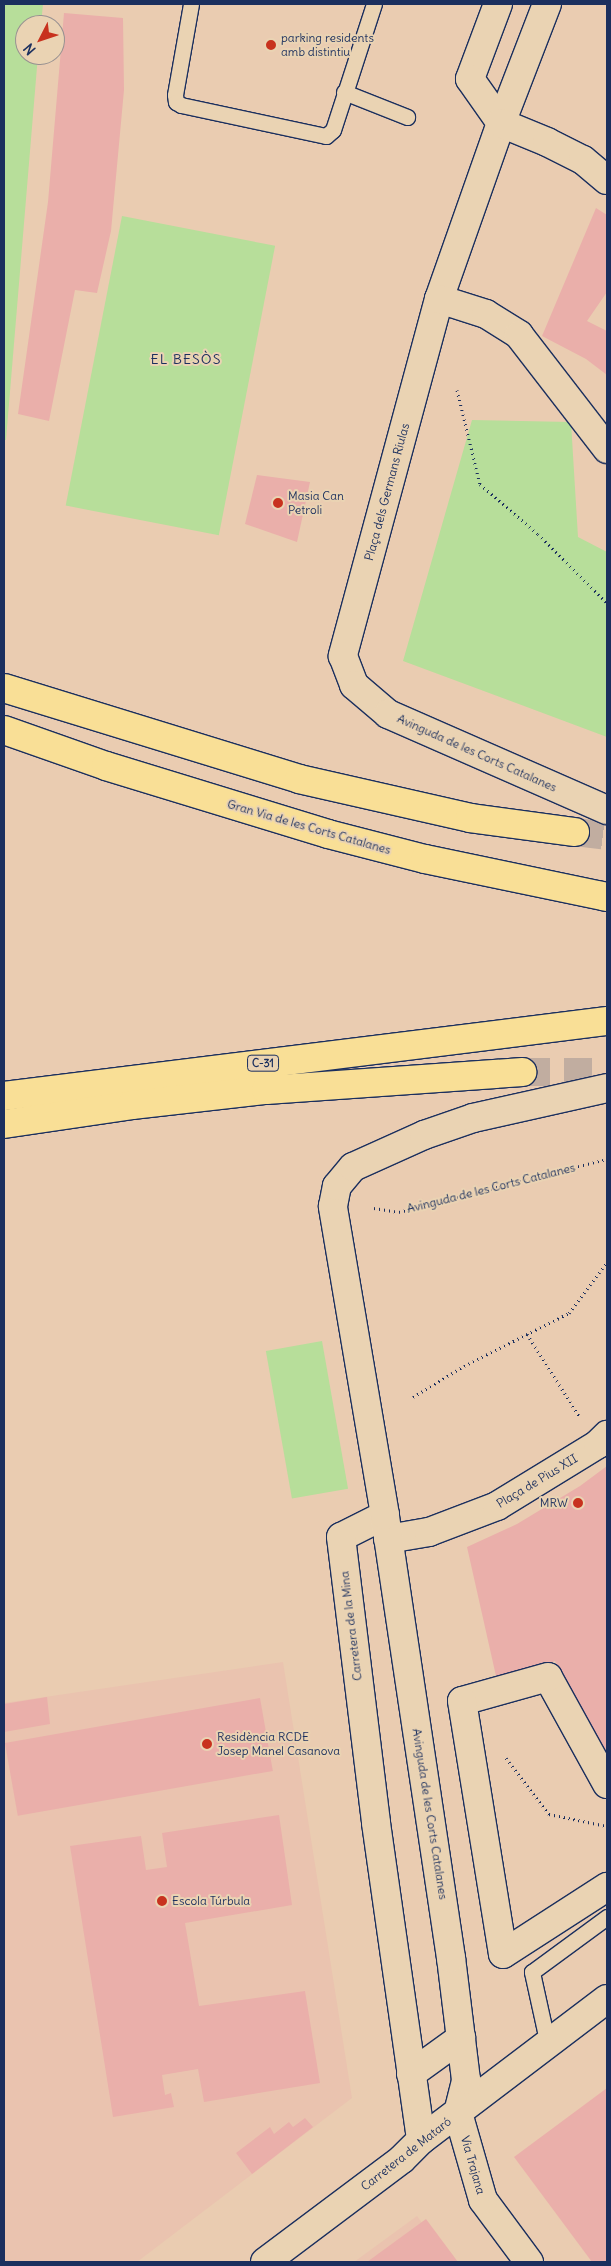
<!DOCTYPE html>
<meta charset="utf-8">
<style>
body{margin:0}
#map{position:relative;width:611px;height:2266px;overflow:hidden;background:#eaccb1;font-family:Delius,sans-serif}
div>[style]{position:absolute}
.built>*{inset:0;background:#eac3af}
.green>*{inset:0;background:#b7de9a;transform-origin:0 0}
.building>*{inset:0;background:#eaafaa;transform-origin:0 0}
.highway-tunnel>*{height:28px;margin-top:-14px;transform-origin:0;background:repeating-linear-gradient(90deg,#c1ada0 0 28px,transparent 0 42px)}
.path>*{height:3px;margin-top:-1.5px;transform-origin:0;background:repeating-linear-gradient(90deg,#1b2f5e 0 1px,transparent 0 5px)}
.roads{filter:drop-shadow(1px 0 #1b2f5e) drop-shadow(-1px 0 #1b2f5e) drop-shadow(0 1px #1b2f5e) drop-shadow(0 -1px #1b2f5e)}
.lane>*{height:15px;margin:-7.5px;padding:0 7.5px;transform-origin:7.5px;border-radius:7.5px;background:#ead3b3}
.street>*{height:28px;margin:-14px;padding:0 14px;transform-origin:14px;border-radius:14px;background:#ead3b3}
.highway>*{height:28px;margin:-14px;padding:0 14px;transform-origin:14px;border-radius:14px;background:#f9df96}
.dots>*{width:14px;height:14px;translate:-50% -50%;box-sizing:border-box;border:2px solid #ead3b3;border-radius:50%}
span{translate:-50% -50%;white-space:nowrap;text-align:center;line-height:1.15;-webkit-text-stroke:4px #ead3b3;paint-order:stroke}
.shield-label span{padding:1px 4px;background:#ead3b3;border:1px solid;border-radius:4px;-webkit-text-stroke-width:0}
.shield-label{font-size:11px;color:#1b2f5e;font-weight:700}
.poi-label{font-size:12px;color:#1b2f5e}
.left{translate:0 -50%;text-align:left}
.right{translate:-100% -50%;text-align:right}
.street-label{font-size:12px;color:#1b2f5e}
.neighbourhood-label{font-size:14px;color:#1b2f5e;letter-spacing:1px}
.frame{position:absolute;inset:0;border:5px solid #1b2f5e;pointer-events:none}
.north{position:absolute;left:15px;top:15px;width:50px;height:50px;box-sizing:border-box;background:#ead3b3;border:1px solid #979191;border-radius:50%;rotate:229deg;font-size:14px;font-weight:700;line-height:20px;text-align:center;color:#1b2f5e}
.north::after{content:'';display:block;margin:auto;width:18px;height:22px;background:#c8321e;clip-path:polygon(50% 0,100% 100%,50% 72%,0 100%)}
</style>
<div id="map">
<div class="built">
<i style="clip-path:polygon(283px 1662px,352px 2098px,137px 2262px,4px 2262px,4px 1703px)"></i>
<i style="clip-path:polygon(417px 2216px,451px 2262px,354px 2262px)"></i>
</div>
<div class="green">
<i style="clip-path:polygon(4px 4px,43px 4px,41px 25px,25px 25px,25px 55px,38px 55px,6px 440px,4px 440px)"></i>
<i style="left:122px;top:216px;width:156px;height:295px;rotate:11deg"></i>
<i style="clip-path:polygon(472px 420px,571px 422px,578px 537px,607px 552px,607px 737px,403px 661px)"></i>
<i style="left:322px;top:1341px;width:150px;height:57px;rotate:80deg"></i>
</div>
<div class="building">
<i style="clip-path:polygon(64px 13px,123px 18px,124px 90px,111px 231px,97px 293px,75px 290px,49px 421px,18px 414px,48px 202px)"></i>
<i style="clip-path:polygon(596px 208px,607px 215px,607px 292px,587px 321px,607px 331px,607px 375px,586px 359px,542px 336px)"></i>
<i style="clip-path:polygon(257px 475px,310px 482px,297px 542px,245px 524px)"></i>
<i style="clip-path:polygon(607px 1466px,606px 1637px,607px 1771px,555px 1661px,498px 1685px,467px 1547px,517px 1524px,580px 1486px)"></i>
<i style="clip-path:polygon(47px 1697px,50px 1724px,4px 1732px,4px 1704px)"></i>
<i style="left:260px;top:1698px;width:74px;height:259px;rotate:80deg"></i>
<i style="clip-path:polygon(279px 1815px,292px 1905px,185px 1923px,199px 2006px,305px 1991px,320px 2083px,204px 2102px,198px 2069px,162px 2075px,165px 2095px,171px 2093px,174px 2107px,113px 2117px,70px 1846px,141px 1836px,146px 1870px,167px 1867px,162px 1833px)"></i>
<i style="clip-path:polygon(607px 2088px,607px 2262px,592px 2262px,514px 2157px)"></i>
<i style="clip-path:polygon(305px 2118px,313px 2127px,252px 2174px,236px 2153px,270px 2127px,274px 2134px,289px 2122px,293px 2127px)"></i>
<i style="clip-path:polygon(426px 2219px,458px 2262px,367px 2262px,404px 2235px)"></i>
</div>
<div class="highway-tunnel">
<i style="left:575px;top:832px;width:32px;rotate:7deg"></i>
<i style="left:522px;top:1072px;width:85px"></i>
</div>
<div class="path">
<i style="left:457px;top:390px;width:97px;rotate:76.3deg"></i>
<i style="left:480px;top:484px;width:77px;rotate:40.8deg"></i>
<i style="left:538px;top:534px;width:98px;rotate:45deg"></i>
<i style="left:374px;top:1208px;width:25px;rotate:9deg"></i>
<i style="left:399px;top:1212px;width:215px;rotate:-14.3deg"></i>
<i style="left:527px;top:1334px;width:97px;rotate:57.6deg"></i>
<i style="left:413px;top:1397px;width:60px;rotate:-31.3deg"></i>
<i style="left:464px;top:1366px;width:118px;rotate:-26.8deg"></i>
<i style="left:569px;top:1313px;width:64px;rotate:-53.3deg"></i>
<i style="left:506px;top:1758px;width:71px;rotate:52.5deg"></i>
<i style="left:549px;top:1814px;width:59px;rotate:11.7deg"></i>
</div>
<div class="roads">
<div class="lane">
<i style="left:191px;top:4px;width:92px;rotate:100deg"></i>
<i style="left:175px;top:95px;width:7px;rotate:82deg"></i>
<i style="left:176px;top:102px;width:6px;rotate:31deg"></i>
<i style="left:181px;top:105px;width:148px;rotate:12.1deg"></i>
<i style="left:326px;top:136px;width:9px;rotate:-41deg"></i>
<i style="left:333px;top:130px;width:133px;rotate:-72deg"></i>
<i style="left:344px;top:92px;width:68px;rotate:21.6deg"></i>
<i style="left:548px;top:2045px;width:75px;rotate:-102.4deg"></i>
<i style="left:532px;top:1972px;width:93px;rotate:-36.3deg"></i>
</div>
<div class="street">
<i style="left:498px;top:4px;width:80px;rotate:110.5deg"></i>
<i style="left:470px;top:79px;width:54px;rotate:54.8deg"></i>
<i style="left:547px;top:4px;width:128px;rotate:111.1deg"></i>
<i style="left:501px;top:123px;width:187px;rotate:109.4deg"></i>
<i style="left:439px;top:299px;width:370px;rotate:105.1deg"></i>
<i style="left:343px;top:656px;width:31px;rotate:69deg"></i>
<i style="left:354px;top:685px;width:45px;rotate:40.5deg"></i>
<i style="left:388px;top:714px;width:239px;rotate:23.7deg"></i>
<i style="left:501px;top:123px;width:50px;rotate:22.4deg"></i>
<i style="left:547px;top:142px;width:40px;rotate:26.6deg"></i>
<i style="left:583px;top:160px;width:31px;rotate:40deg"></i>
<i style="left:439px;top:299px;width:49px;rotate:17.7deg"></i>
<i style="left:486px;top:314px;width:39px;rotate:32deg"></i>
<i style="left:519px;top:335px;width:144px;rotate:52.3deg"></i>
<i style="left:385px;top:1515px;width:49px;rotate:153.4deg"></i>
<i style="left:341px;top:1537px;width:288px;rotate:83deg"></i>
<i style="left:376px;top:1823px;width:320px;rotate:81.9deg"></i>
<i style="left:388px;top:1539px;width:42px;rotate:-9.7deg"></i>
<i style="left:429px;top:1532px;width:73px;rotate:-20.9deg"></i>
<i style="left:497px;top:1506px;width:119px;rotate:-31.5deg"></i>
<i style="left:598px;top:1444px;width:13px;rotate:-45deg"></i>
<i style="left:607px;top:1784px;width:122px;rotate:-118.9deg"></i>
<i style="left:548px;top:1677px;width:89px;rotate:164.4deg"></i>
<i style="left:462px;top:1701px;width:256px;rotate:80.8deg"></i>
<i style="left:503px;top:1954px;width:124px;rotate:-32.8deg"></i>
<i style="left:411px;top:2074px;width:62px;rotate:-35.8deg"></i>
<i style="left:265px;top:2262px;width:171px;rotate:-36.9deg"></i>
<i style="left:402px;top:2159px;width:27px;rotate:-45deg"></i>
<i style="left:421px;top:2140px;width:233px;rotate:-37.2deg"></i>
<i style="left:529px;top:2262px;width:77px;rotate:-126.6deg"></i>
<i style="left:483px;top:2200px;width:91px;rotate:-106deg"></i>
<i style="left:458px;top:2113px;width:34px;rotate:-76deg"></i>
<i style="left:466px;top:2080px;width:123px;rotate:-97deg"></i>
<i style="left:451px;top:1958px;width:448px;rotate:-98.5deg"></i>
<i style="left:385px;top:1515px;width:313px;rotate:-99.6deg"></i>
<i style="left:333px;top:1206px;width:20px;rotate:-79deg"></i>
<i style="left:337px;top:1186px;width:25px;rotate:-50deg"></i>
<i style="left:353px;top:1167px;width:78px;rotate:-24.3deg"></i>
<i style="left:424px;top:1135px;width:52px;rotate:-19.1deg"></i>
<i style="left:473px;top:1118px;width:137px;rotate:-12.6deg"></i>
</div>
<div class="highway">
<i style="left:4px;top:688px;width:309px;rotate:17.1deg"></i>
<i style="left:299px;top:779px;width:175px;rotate:12.8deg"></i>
<i style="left:470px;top:818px;width:106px;rotate:7.6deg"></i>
<i style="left:4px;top:730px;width:108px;rotate:19.4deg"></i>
<i style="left:106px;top:766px;width:232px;rotate:17deg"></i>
<i style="left:328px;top:834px;width:100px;rotate:14.5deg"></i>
<i style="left:425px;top:859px;width:186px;rotate:11.8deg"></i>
<i style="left:4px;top:1096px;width:608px;rotate:-7.09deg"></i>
<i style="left:4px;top:1124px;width:129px;rotate:-8.4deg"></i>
<i style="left:132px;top:1105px;width:135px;rotate:-6.4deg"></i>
<i style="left:266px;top:1090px;width:257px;rotate:-4deg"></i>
</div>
</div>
<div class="dots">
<i style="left:271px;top:45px;background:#c8321e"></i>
<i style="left:278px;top:503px;background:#c8321e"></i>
<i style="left:578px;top:1503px;background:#c8321e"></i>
<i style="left:207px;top:1744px;background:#c8321e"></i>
<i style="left:162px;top:1901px;background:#c8321e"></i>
</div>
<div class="shield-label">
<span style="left:263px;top:1063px">C-31</span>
</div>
<div class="poi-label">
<span class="left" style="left:281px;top:45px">parking residents<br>amb distintiu</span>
<span class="left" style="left:288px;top:503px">Masia Can<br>Petroli</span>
<span class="right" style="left:568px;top:1503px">MRW</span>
<span class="left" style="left:217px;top:1744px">Residència RCDE<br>Josep Manel Casanova</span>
<span class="left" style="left:172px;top:1901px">Escola Túrbula</span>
</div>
<div class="street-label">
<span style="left:387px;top:492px;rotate:-75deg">Plaça dels Germans Riulas</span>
<span style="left:477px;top:753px;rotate:24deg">Avinguda de les Corts Catalanes</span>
<span style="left:309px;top:827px;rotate:16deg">Gran Via de les Corts Catalanes</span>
<span style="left:491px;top:1188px;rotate:-14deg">Avinguda de les Corts Catalanes</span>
<span style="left:537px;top:1481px;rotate:-31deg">Plaça de Pius XII</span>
<span style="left:351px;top:1626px;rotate:-97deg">Carretera de la Mina</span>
<span style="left:430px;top:1814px;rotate:81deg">Avinguda de les Corts Catalanes</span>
<span style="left:406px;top:2154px;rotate:-38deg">Carretera de Mataró</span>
<span style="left:473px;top:2165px;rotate:74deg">Via Trajana</span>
</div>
<div class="neighbourhood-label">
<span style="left:186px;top:359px">EL BESÒS</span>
</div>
<div class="frame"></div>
<div class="north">N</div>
</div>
